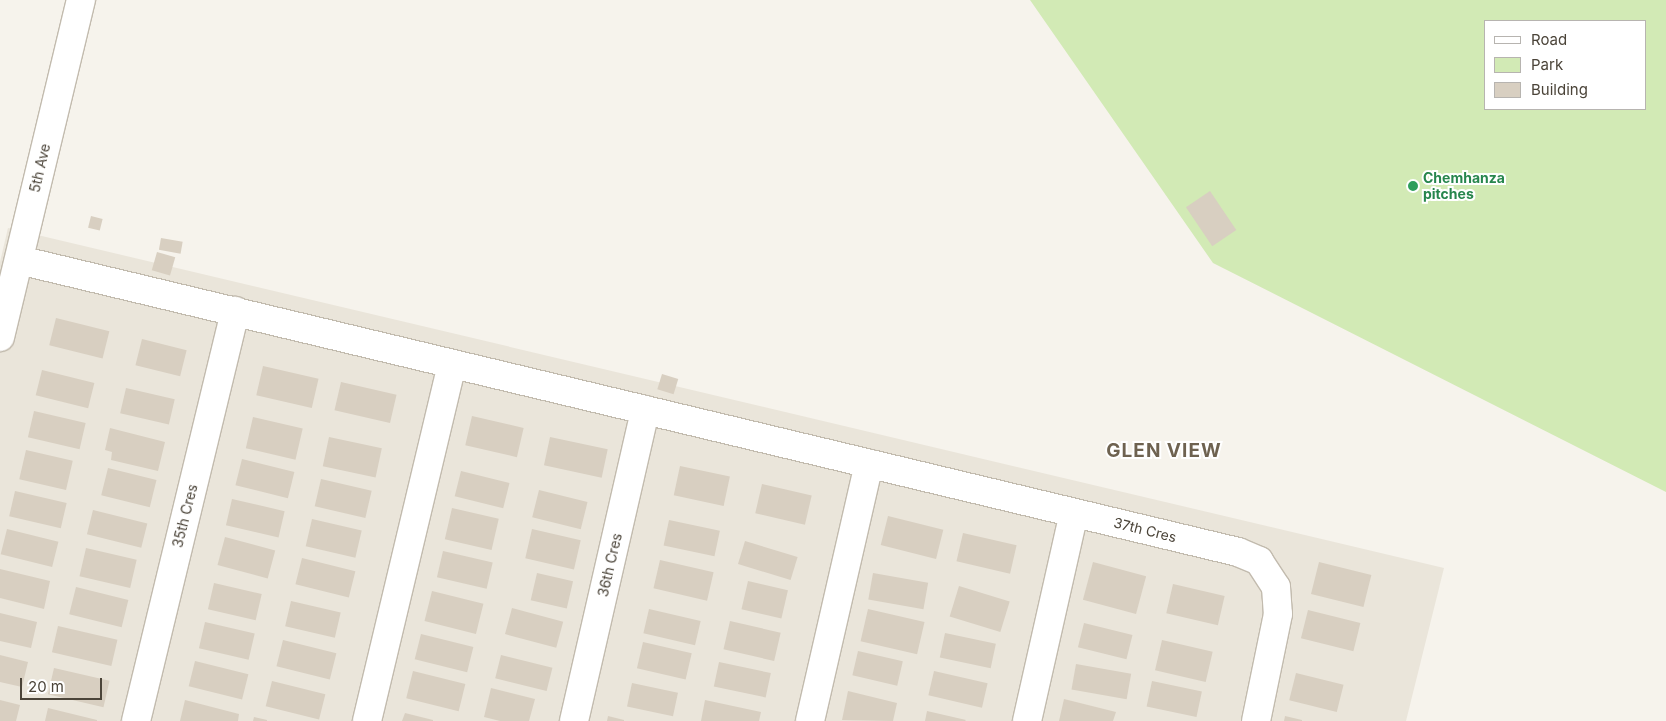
<!DOCTYPE html>
<style>
body{margin:0}
#map{position:relative;width:1666px;height:721px;overflow:hidden;background:#f6f3ec;font-family:Inter,sans-serif}
div>[style]{position:absolute}
.residential>*{inset:0;background:#eae5da}
.green>*{inset:0;background:#d2eab5}
.building>*{inset:0;background:#d8cfc1;transform-origin:0 0}
.roads{filter:drop-shadow(1px 0 #c2bbae) drop-shadow(-1px 0 #c2bbae) drop-shadow(0 1px #c2bbae) drop-shadow(0 -1px #c2bbae)}
.minor>*{height:28px;margin:-14px;padding:0 14px;transform-origin:14px;border-radius:14px;background:#fff}
.dots>*{width:14px;height:14px;translate:-50% -50%;box-sizing:border-box;border:2px solid #fff;border-radius:50%}
span{translate:-50% -50%;white-space:nowrap;text-align:center;line-height:1.15;-webkit-text-stroke:4px #fff;paint-order:stroke}
.street-label{font-size:14px;color:#4b4439}
.leisure-label{font-size:14px;color:#27864d;font-weight:700}
.left{translate:0 -50%;text-align:left}
.district-label{font-size:19px;color:#6e6250;font-weight:700;letter-spacing:1px}
.legend{position:absolute;left:1484px;top:20px;width:162px;height:90px;box-sizing:border-box;background:#fff;border:1px solid #b7b4b0;margin:0;padding:6px 9px;list-style:none;font-size:15px;color:#4b4439}
.legend li{display:flex;align-items:center;gap:10px;height:25px}
.legend b{width:25px;border:1px solid #b7b4b0}
.scale{position:absolute;left:20px;top:678px;width:82px;height:22px;box-sizing:border-box;border:2px solid #4b4439;border-top:0;padding-left:6px;font-size:15px;line-height:18px;white-space:nowrap;color:#4b4439;-webkit-text-stroke:4px #fff;paint-order:stroke}
</style>
<div id="map">
<div class="residential">
<i style="clip-path:polygon(8px 228px,1444px 568px,1406px 721px,0 721px,0 262px)"></i>
</div>
<div class="green">
<i style="clip-path:polygon(evenodd,1030px 0,1666px 0,1666px 492px,1213px 263px,1030px 0,1485px 21px,1645px 21px,1645px 109px,1485px 109px,1485px 21px)"></i>
</div>
<div class="building">
<i style="left:1210px;top:191px;width:47px;height:29px;rotate:56deg"></i>
<i style="left:91px;top:216px;width:12px;height:12px;rotate:14deg"></i>
<i style="left:161px;top:238px;width:22px;height:12px;rotate:10deg"></i>
<i style="left:157px;top:252px;width:19px;height:19px;rotate:16deg"></i>
<i style="left:56px;top:318px;width:55px;height:28px;rotate:14deg"></i>
<i style="left:142px;top:339px;width:46px;height:27px;rotate:14deg"></i>
<i style="left:263px;top:366px;width:57px;height:30px;rotate:13deg"></i>
<i style="left:42px;top:370px;width:54px;height:26px;rotate:14deg"></i>
<i style="left:662px;top:374px;width:17px;height:16px;rotate:17deg"></i>
<i style="left:341px;top:382px;width:57px;height:29px;rotate:13deg"></i>
<i style="left:126px;top:388px;width:50px;height:26px;rotate:13deg"></i>
<i style="left:34px;top:411px;width:53px;height:27px;rotate:13deg"></i>
<i style="left:472px;top:416px;width:53px;height:30px;rotate:13deg"></i>
<i style="left:253px;top:417px;width:51px;height:32px;rotate:13deg"></i>
<i style="clip-path:polygon(110px 428px,165px 442px,158px 471px,111px 460px,112px 452px,105px 450px)"></i>
<i style="left:329px;top:437px;width:54px;height:30px;rotate:12deg"></i>
<i style="left:550px;top:437px;width:59px;height:29px;rotate:12deg"></i>
<i style="left:26px;top:450px;width:48px;height:30px;rotate:13deg"></i>
<i style="left:242px;top:459px;width:54px;height:27px;rotate:14deg"></i>
<i style="left:680px;top:466px;width:51px;height:30px;rotate:12deg"></i>
<i style="left:108px;top:468px;width:50px;height:28px;rotate:14deg"></i>
<i style="left:461px;top:471px;width:50px;height:26px;rotate:14deg"></i>
<i style="left:321px;top:479px;width:52px;height:28px;rotate:13deg"></i>
<i style="left:762px;top:484px;width:51px;height:30px;rotate:13deg"></i>
<i style="left:539px;top:490px;width:50px;height:28px;rotate:14deg"></i>
<i style="left:15px;top:491px;width:53px;height:26px;rotate:13deg"></i>
<i style="left:232px;top:499px;width:54px;height:27px;rotate:13deg"></i>
<i style="left:452px;top:508px;width:48px;height:32px;rotate:13deg"></i>
<i style="left:93px;top:510px;width:56px;height:25px;rotate:14deg"></i>
<i style="left:888px;top:516px;width:57px;height:30px;rotate:14deg"></i>
<i style="left:312px;top:519px;width:51px;height:28px;rotate:13deg"></i>
<i style="left:669px;top:520px;width:52px;height:26px;rotate:12deg"></i>
<i style="left:7px;top:529px;width:53px;height:26px;rotate:14deg"></i>
<i style="left:532px;top:529px;width:50px;height:30px;rotate:13deg"></i>
<i style="left:963px;top:533px;width:55px;height:29px;rotate:13deg"></i>
<i style="left:225px;top:537px;width:52px;height:29px;rotate:15deg"></i>
<i style="left:745px;top:541px;width:55px;height:24px;rotate:17deg"></i>
<i style="left:86px;top:548px;width:52px;height:29px;rotate:13deg"></i>
<i style="left:443px;top:551px;width:51px;height:27px;rotate:13deg"></i>
<i style="left:302px;top:558px;width:55px;height:27px;rotate:14deg"></i>
<i style="left:660px;top:560px;width:55px;height:29px;rotate:13deg"></i>
<i style="left:1093px;top:562px;width:55px;height:39px;rotate:15deg"></i>
<i style="left:1319px;top:562px;width:54px;height:33px;rotate:14deg"></i>
<i style="clip-path:polygon(0 569px,50px 581px,44px 609px,0 598px)"></i>
<i style="left:537px;top:573px;width:37px;height:28px;rotate:13deg"></i>
<i style="left:873px;top:573px;width:56px;height:27px;rotate:10deg"></i>
<i style="left:748px;top:581px;width:41px;height:29px;rotate:13deg"></i>
<i style="left:214px;top:583px;width:49px;height:27px;rotate:13deg"></i>
<i style="left:1173px;top:584px;width:53px;height:30px;rotate:13deg"></i>
<i style="left:959px;top:586px;width:53px;height:32px;rotate:17deg"></i>
<i style="left:76px;top:587px;width:54px;height:28px;rotate:14deg"></i>
<i style="left:432px;top:591px;width:53px;height:31px;rotate:14deg"></i>
<i style="left:291px;top:601px;width:51px;height:26px;rotate:13deg"></i>
<i style="left:512px;top:608px;width:53px;height:27px;rotate:15deg"></i>
<i style="left:649px;top:609px;width:53px;height:25px;rotate:13deg"></i>
<i style="left:868px;top:609px;width:58px;height:33px;rotate:13deg"></i>
<i style="left:1308px;top:610px;width:54px;height:29px;rotate:14deg"></i>
<i style="clip-path:polygon(0 613px,37px 622px,31px 648px,0 641px)"></i>
<i style="left:730px;top:621px;width:52px;height:29px;rotate:13deg"></i>
<i style="left:205px;top:622px;width:51px;height:27px;rotate:13deg"></i>
<i style="left:1084px;top:623px;width:50px;height:25px;rotate:14deg"></i>
<i style="left:58px;top:626px;width:61px;height:27px;rotate:13deg"></i>
<i style="left:945px;top:633px;width:52px;height:25px;rotate:12deg"></i>
<i style="left:421px;top:634px;width:54px;height:26px;rotate:14deg"></i>
<i style="left:283px;top:640px;width:55px;height:27px;rotate:14deg"></i>
<i style="left:1162px;top:640px;width:52px;height:31px;rotate:13deg"></i>
<i style="left:643px;top:642px;width:50px;height:27px;rotate:13deg"></i>
<i style="left:858px;top:651px;width:46px;height:25px;rotate:13deg"></i>
<i style="clip-path:polygon(0 655px,28px 662px,22px 687px,0 682px)"></i>
<i style="left:501px;top:655px;width:53px;height:24px;rotate:14deg"></i>
<i style="left:195px;top:661px;width:55px;height:26px;rotate:14deg"></i>
<i style="left:719px;top:662px;width:53px;height:25px;rotate:12deg"></i>
<i style="left:1076px;top:664px;width:56px;height:26px;rotate:10deg"></i>
<i style="left:54px;top:668px;width:57px;height:27px;rotate:13deg"></i>
<i style="left:413px;top:671px;width:54px;height:28px;rotate:14deg"></i>
<i style="left:934px;top:671px;width:55px;height:25px;rotate:13deg"></i>
<i style="left:1296px;top:673px;width:49px;height:28px;rotate:14deg"></i>
<i style="left:272px;top:681px;width:55px;height:26px;rotate:14deg"></i>
<i style="left:1152px;top:681px;width:51px;height:26px;rotate:12deg"></i>
<i style="left:632px;top:683px;width:47px;height:24px;rotate:12deg"></i>
<i style="clip-path:polygon(491px 688px,535px 699px,529px 721px,500px 721px,484px 717px)"></i>
<i style="clip-path:polygon(848px 691px,897px 703px,893px 721px,842px 720px)"></i>
<i style="clip-path:polygon(1064px 699px,1116px 712px,1113px 721px,1059px 721px)"></i>
<i style="clip-path:polygon(0 700px,20px 705px,16px 721px,0 721px)"></i>
<i style="clip-path:polygon(185px 700px,239px 714px,238px 721px,180px 721px)"></i>
<i style="clip-path:polygon(705px 700px,761px 712px,759px 721px,701px 721px)"></i>
<i style="clip-path:polygon(48px 708px,97px 720px,97px 721px,45px 721px)"></i>
<i style="clip-path:polygon(927px 711px,966px 720px,965px 721px,925px 721px)"></i>
<i style="clip-path:polygon(405px 713px,433px 720px,433px 721px,402px 721px)"></i>
<i style="clip-path:polygon(608px 716px,624px 720px,624px 721px,607px 721px)"></i>
<i style="clip-path:polygon(1285px 716px,1302px 720px,1302px 721px,1284px 721px)"></i>
<i style="clip-path:polygon(254px 717px,267px 720px,267px 721px,253px 721px)"></i>
</div>
<div class="roads">
<div class="minor">
<i style="left:19px;top:260px;width:1253px;rotate:13.47deg"></i>
<i style="left:1238px;top:552px;width:23px;rotate:23deg"></i>
<i style="left:1259px;top:561px;width:31px;rotate:57deg"></i>
<i style="left:1276px;top:587px;width:27px;rotate:86deg"></i>
<i style="left:1278px;top:614px;width:109px;rotate:101.6deg"></i>
<i style="left:0;top:337px;width:347px;rotate:-76.5deg"></i>
<i style="left:136px;top:721px;width:422px;rotate:-76.4deg"></i>
<i style="left:367px;top:721px;width:367px;rotate:-76.6deg"></i>
<i style="left:574px;top:721px;width:319px;rotate:-77.1deg"></i>
<i style="left:810px;top:721px;width:264px;rotate:-77.1deg"></i>
<i style="left:1027px;top:721px;width:213px;rotate:-77.3deg"></i>
</div>
</div>
<div class="dots">
<i style="left:1413px;top:186px;background:#2e9e5b"></i>
</div>
<div class="street-label">
<span style="left:40px;top:168px;rotate:-77deg">5th Ave</span>
<span style="left:185px;top:516px;rotate:-76deg">35th Cres</span>
<span style="left:1145px;top:530px;rotate:14deg">37th Cres</span>
<span style="left:610px;top:565px;rotate:-77deg">36th Cres</span>
</div>
<div class="leisure-label">
<span class="left" style="left:1423px;top:186px">Chemhanza<br>pitches</span>
</div>
<div class="district-label">
<span style="left:1164px;top:451px">GLEN VIEW</span>
</div>
<ul class="legend">
<li><b style="height:6px;background:#fff"></b>Road</li>
<li><b style="height:14px;background:#d2eab5"></b>Park</li>
<li><b style="height:14px;background:#d8cfc1"></b>Building</li>
</ul>
<div class="scale">20 m</div>
</div>
